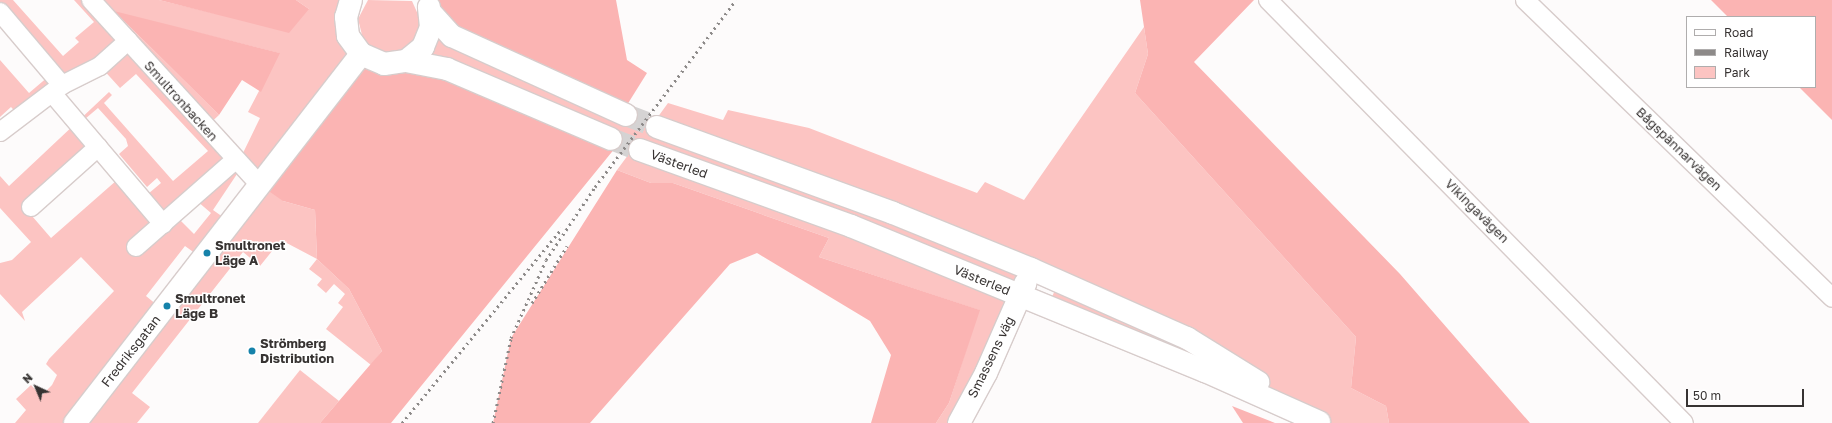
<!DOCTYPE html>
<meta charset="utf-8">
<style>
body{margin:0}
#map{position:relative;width:1832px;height:423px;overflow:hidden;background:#fdfbfb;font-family:"Golos Text",sans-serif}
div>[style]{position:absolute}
.green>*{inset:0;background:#fcc4c2}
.forest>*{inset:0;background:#fbb4b3}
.secondary-tunnel>*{height:22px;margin-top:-11px;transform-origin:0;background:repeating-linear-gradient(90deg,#d5d3d3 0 22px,transparent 0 33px)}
.roads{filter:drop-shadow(1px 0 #d7cccb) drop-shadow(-1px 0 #d7cccb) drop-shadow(0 1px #d7cccb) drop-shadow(0 -1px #d7cccb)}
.street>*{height:18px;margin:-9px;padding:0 9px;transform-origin:9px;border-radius:9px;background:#fff}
.secondary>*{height:22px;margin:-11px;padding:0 11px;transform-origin:11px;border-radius:11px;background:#fff}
.rail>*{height:3px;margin-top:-1.5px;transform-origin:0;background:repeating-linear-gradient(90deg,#8d8a89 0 2px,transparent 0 6px)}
.dots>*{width:11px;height:11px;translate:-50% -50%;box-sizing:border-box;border:2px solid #fff;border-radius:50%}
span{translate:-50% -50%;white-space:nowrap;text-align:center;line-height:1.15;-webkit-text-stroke:3px #fff;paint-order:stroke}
.street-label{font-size:13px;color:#373332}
.poi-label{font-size:13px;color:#373332;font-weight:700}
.left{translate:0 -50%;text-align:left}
.legend{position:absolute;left:1686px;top:16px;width:130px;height:72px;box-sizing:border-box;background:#fff;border:1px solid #afadad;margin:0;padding:5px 7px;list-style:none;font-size:12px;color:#373332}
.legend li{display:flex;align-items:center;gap:8px;height:20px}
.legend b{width:20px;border:1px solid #afadad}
.north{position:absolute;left:16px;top:367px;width:40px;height:40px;-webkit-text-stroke:3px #fff;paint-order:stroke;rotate:316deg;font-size:11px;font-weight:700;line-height:16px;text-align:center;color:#373332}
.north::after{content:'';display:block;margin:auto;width:14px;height:18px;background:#373332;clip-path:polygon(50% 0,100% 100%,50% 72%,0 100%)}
.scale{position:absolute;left:1686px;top:389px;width:118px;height:18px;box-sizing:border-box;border:2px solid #373332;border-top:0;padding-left:5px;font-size:12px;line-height:14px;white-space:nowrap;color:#373332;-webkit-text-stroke:3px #fff;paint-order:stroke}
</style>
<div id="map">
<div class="green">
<i style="clip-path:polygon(evenodd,0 0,13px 0,63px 56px,79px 42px,75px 38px,94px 22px,74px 0,159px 0,217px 14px,309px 9px,296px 0,351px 0,353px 44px,283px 142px,283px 201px,315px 210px,317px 259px,349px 289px,382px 351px,371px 365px,326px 329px,343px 307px,338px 303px,345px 294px,334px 284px,326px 293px,317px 285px,322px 279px,309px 269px,317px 259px,281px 240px,260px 266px,243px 252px,132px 393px,150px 407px,137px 423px,15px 423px,26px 410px,16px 399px,31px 385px,41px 396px,52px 385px,57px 375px,46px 364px,49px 359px,114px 291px,81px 257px,22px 312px,25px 321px,0 294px,0 263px,12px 260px,31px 242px,0 208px,0 176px,9px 186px,109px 92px,112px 95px,104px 103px,173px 181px,208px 151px,136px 74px,120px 88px,100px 66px,62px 85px,0 6px,0 0,115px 12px,279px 53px,248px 112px,260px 118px,243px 153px,241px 167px,205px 128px,219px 115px,115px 12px,0 0,98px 108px,126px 139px,128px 146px,119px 154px,147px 187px,157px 178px,161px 183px,142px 199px,117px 180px,51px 238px,32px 216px,98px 147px,79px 124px,98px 108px,0 0,241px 168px,260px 185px,237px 227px,213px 210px,241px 168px,0 0,197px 201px,211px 213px,194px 234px,174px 214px,197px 201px,0 0,185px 246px,203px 259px,163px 310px,146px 296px,185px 246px)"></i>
<i style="clip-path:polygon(368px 0,412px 1px,420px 19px,419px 29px,409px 47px,389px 54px,370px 47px,363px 39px,358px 19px)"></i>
<i style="clip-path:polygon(1144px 27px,1148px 54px,1135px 93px,1356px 337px,1351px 388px,1386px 406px,1389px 423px,1321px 423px,1048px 306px,1059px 281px,1031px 269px,959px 423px,936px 423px,949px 403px,979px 310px,819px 257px,829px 238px,673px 183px,651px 183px,617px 170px,634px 147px,413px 57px,430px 33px,652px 125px,668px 103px,723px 120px,728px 110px,809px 128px,977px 193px,985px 182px,1024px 200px)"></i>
<i style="clip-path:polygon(0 60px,29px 93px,49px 76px,58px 88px,20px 117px,11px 107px,0 117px)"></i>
<i style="clip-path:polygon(300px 370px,339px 401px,320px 423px,258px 423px)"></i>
</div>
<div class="forest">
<i style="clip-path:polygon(159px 0,296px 0,309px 9px,289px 33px)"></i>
<i style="clip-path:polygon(436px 0,616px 0,627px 60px,647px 73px,627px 105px,484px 45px,448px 21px)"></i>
<i style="clip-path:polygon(1140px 0,1254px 0,1194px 62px,1400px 274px,1530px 423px,1389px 423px,1386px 406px,1351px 388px,1356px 337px,1135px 93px,1148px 54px)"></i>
<i style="clip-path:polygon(1711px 0,1832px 0,1832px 120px,1799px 87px,1815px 87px,1815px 17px,1728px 17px)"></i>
<i style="clip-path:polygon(114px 11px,174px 26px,280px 53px,261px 92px,242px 80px,219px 115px)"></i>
<i style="clip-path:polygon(361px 54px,406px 61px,620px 142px,391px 423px,320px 423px,382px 351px,349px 289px,317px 259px,315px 210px,283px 201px,260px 185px)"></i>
<i style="clip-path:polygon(617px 170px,651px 183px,673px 183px,829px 238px,819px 257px,980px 310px,949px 403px,936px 423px,871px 423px,891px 355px,870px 321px,757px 253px,730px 264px,590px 423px,493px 423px,511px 338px)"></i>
<i style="clip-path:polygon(1232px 406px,1275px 423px,1243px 423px)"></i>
</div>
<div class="secondary-tunnel">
<i style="left:626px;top:115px;width:33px;rotate:21deg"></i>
<i style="left:611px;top:139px;width:31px;rotate:21deg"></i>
</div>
<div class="roads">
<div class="street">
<i style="left:91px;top:0;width:251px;rotate:47.6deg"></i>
<i style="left:1268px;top:0;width:593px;rotate:45.48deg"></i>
<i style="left:1525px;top:0;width:428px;rotate:44.1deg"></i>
<i style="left:0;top:12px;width:96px;rotate:49.7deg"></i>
<i style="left:52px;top:93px;width:172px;rotate:49.7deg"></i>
<i style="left:0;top:132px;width:78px;rotate:-37.2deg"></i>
<i style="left:62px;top:85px;width:42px;rotate:-26.6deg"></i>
<i style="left:100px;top:66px;width:38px;rotate:-42deg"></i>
<i style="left:31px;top:207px;width:90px;rotate:-41.8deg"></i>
<i style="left:136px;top:247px;width:132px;rotate:-41.3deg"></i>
</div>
<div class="secondary">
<i style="left:351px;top:0;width:18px;rotate:106deg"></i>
<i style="left:346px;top:17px;width:19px;rotate:84deg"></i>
<i style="left:348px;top:36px;width:22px;rotate:54deg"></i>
<i style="left:361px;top:54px;width:25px;rotate:23deg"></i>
<i style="left:384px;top:64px;width:22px;rotate:-8deg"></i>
<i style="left:406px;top:61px;width:22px;rotate:-39deg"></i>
<i style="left:423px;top:47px;width:22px;rotate:-68deg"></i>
<i style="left:431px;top:27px;width:20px;rotate:-96deg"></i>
<i style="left:431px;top:13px;width:31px;rotate:48deg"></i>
<i style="left:452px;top:36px;width:191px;rotate:24.4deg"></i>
<i style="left:406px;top:61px;width:42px;rotate:11deg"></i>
<i style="left:447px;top:69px;width:178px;rotate:23.1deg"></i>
<i style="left:657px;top:127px;width:251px;rotate:20deg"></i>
<i style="left:893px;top:213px;width:149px;rotate:22.1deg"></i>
<i style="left:1031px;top:269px;width:171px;rotate:23.9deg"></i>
<i style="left:1187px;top:338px;width:84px;rotate:31.8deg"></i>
<i style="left:640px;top:150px;width:224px;rotate:19.8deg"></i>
<i style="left:851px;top:226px;width:383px;rotate:22.3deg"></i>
<i style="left:1205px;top:371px;width:125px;rotate:24.1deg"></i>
<i style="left:75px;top:423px;width:467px;rotate:-52.2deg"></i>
<i style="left:959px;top:423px;width:57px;rotate:-61.6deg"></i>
<i style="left:986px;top:373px;width:99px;rotate:-66.3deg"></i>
</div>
</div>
<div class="rail">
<i style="left:532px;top:303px;width:67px;rotate:-58.4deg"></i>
<i style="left:402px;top:423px;width:252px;rotate:-50.6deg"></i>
<i style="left:493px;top:423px;width:87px;rotate:-78deg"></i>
<i style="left:511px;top:338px;width:85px;rotate:-65.8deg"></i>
<i style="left:546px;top:260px;width:88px;rotate:-56.1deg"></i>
<i style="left:595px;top:187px;width:234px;rotate:-53deg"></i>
</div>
<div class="dots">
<i style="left:207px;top:253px;background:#1682aa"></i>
<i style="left:167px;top:306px;background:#1682aa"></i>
<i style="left:252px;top:351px;background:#1682aa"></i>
</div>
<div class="street-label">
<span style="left:181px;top:101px;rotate:48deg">Smultronbacken</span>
<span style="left:1679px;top:149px;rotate:44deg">Bågspännarvägen</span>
<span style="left:679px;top:164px;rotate:20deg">Västerled</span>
<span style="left:1477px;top:211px;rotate:45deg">Vikingavägen</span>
<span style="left:982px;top:280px;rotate:22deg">Västerled</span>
<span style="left:131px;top:351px;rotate:-52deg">Fredriksgatan</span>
<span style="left:991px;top:357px;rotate:-64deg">Smassens väg</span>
</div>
<div class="poi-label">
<span class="left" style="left:215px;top:253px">Smultronet<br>Läge A</span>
<span class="left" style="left:175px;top:306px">Smultronet<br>Läge B</span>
<span class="left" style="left:260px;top:351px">Strömberg<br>Distribution</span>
</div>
<ul class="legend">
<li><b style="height:5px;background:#fff"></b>Road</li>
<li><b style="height:5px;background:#8d8a89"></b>Railway</li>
<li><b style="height:11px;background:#fcc4c2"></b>Park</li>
</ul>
<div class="north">N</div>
<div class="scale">50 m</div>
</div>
